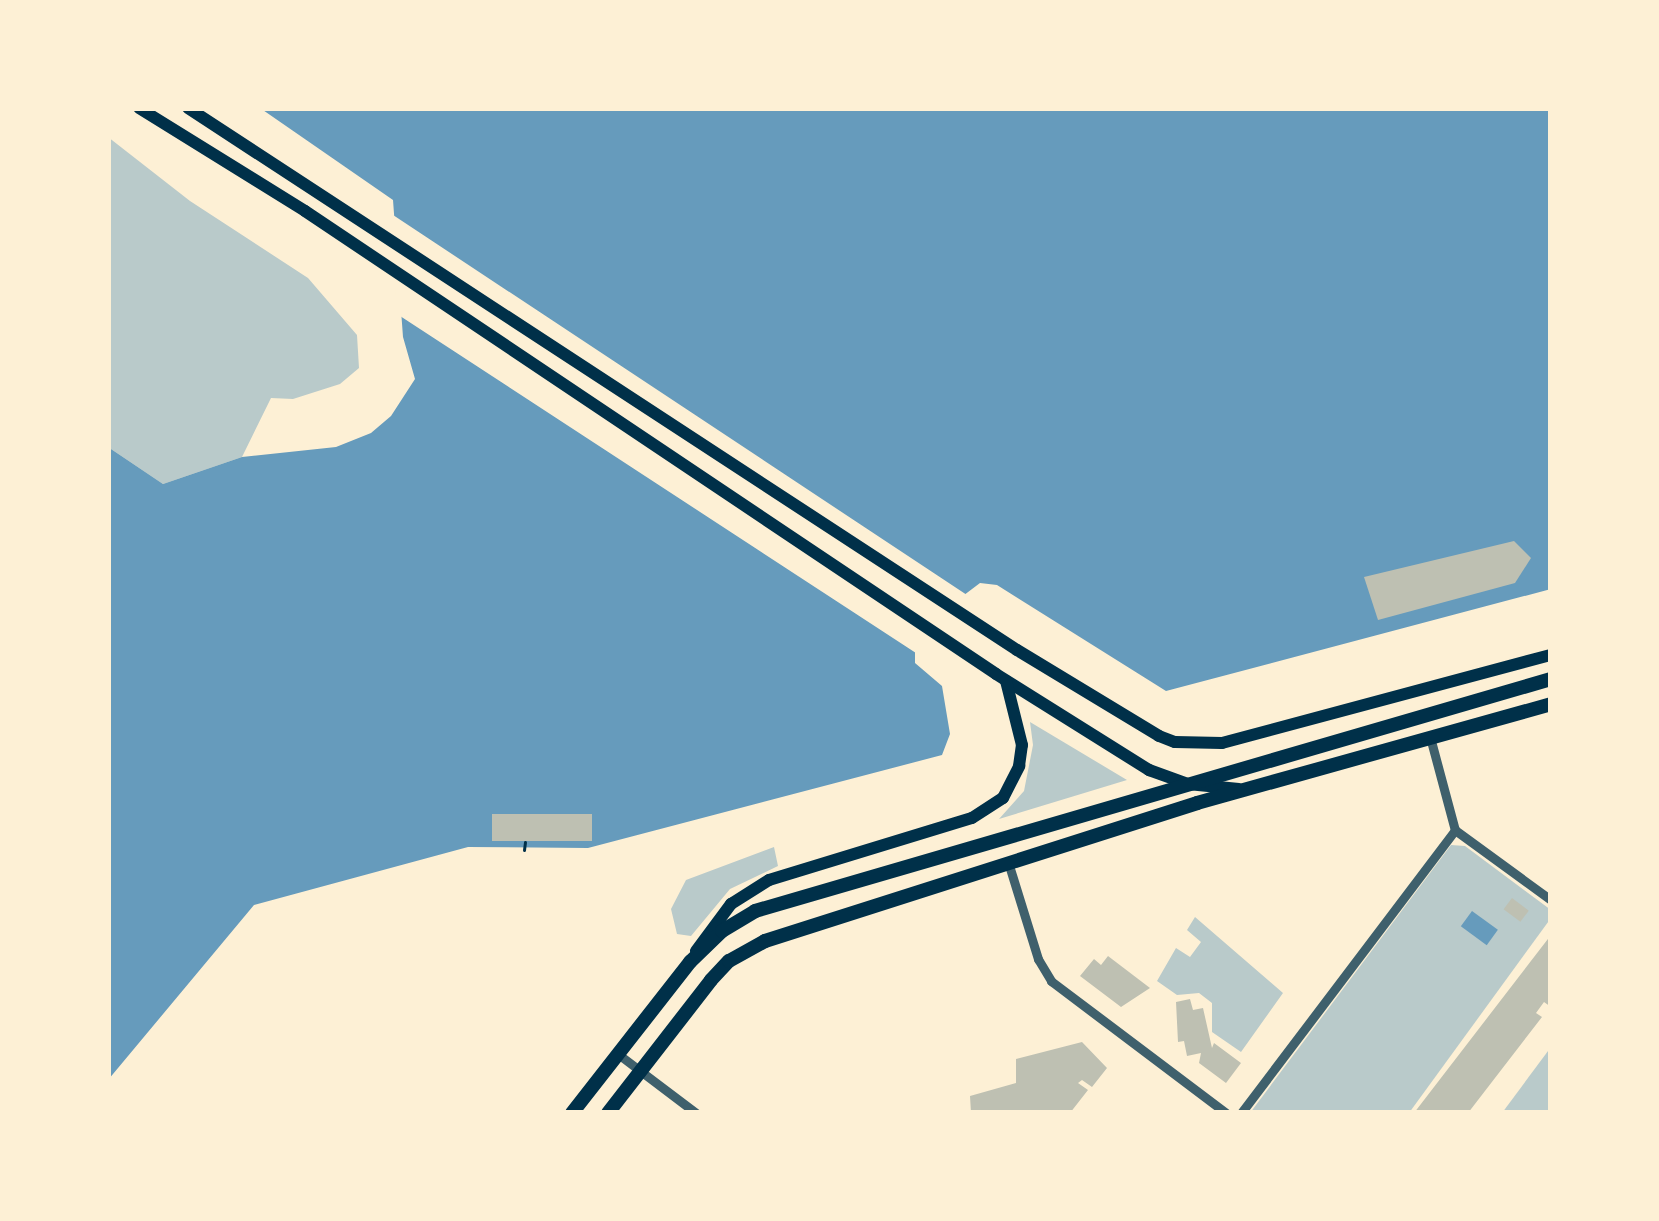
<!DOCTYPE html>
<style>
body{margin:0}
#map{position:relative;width:1659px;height:1221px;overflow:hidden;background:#fdf0d5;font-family:"Exo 2",sans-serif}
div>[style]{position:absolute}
.green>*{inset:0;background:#b9caca}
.water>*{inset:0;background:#669bbc;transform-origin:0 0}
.pier>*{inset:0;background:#fdf0d5}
.building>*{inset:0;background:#bec0b2;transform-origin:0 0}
.path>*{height:3px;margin:-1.5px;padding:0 1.5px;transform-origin:1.5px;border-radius:1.5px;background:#003049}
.minor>*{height:9px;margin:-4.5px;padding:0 4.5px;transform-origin:4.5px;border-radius:4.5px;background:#3f606c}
.secondary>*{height:12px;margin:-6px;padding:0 6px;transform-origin:6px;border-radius:6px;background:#003049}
.primary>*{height:14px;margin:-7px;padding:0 7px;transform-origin:7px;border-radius:7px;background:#003049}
span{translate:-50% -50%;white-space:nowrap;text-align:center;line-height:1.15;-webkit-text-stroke:10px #fdf0d5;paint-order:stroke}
.frame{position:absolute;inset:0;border:111px solid #fdf0d5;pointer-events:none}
</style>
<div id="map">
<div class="green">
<i style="clip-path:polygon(108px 137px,190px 201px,308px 278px,357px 335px,359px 368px,340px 384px,293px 399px,271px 398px,242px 457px,163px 484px,108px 447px)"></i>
<i style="clip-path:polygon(1030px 722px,1127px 780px,999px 819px,1024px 791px,1033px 745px)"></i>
<i style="clip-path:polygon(1451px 845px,1465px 846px,1551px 910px,1551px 918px,1409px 1113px,1250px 1113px)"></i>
<i style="clip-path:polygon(774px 847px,778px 866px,730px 889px,691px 936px,677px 934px,671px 909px,686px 880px)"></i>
<i style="clip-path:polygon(1195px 917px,1283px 993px,1241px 1052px,1212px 1032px,1212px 1003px,1199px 993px,1177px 995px,1157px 981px,1176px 948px,1190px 957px,1201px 942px,1187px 930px)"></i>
<i style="clip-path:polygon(1551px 1047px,1551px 1113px,1502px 1113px)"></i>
</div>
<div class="water">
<i style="clip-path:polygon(260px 108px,1551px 108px,1551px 589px,1166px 691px,997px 585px,980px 583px,931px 620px,915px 640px,915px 663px,942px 686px,950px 734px,942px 755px,588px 848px,468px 847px,254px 905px,108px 1080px,108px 447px,163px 484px,242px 457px,336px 447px,371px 433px,391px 416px,415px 379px,403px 337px,393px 200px)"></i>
<i style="left:1472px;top:911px;width:32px;height:19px;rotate:36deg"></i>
</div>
<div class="pier">
<i style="clip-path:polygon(390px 213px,970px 597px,924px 636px,919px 655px,397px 314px)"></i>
</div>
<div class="building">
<i style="clip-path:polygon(1514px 541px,1531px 558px,1515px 583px,1378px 620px,1364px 577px)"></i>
<i style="left:592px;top:814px;width:27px;height:100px;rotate:90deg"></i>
<i style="left:1512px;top:898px;width:21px;height:14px;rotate:37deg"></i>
<i style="clip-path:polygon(1551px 935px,1551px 1007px,1544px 1002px,1536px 1013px,1542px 1017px,1468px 1113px,1414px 1113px)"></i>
<i style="clip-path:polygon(1108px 956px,1150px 988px,1121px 1007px,1080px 976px,1094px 959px,1101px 965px)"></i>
<i style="clip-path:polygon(1190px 999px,1193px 1010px,1203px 1008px,1212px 1048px,1214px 1043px,1241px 1063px,1226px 1083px,1199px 1063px,1201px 1053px,1187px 1056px,1184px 1041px,1178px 1042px,1176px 1002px)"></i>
<i style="clip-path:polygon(1082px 1042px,1107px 1068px,1092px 1087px,1082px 1080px,1078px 1083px,1088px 1090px,1070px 1113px,971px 1113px,970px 1096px,1016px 1083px,1016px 1059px)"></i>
</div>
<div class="path">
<i style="left:524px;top:850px;width:8px;rotate:-83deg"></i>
</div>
<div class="minor">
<i style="left:1430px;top:737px;width:96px;rotate:75deg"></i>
<i style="left:1455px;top:830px;width:119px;rotate:36.1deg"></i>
<i style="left:1008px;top:862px;width:102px;rotate:72.8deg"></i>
<i style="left:1038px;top:959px;width:26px;rotate:59deg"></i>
<i style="left:1051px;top:981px;width:219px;rotate:37deg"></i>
<i style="left:618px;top:1054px;width:98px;rotate:37.1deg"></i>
<i style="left:1241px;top:1113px;width:355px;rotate:-52.9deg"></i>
</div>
<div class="secondary">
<i style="left:139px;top:108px;width:195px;rotate:31.8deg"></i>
<i style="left:305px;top:211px;width:832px;rotate:33.82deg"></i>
<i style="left:996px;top:674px;width:181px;rotate:32.1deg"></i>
<i style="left:1149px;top:770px;width:41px;rotate:19.7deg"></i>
<i style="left:1188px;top:784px;width:51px;rotate:5.6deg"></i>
<i style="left:188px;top:108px;width:990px;rotate:33.18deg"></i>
<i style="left:1017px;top:650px;width:166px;rotate:31.2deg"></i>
<i style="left:1159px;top:736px;width:17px;rotate:21deg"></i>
<i style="left:1175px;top:742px;width:47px;rotate:1.2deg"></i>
<i style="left:1222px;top:743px;width:341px;rotate:-15deg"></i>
<i style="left:696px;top:951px;width:59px;rotate:-53.3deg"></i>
<i style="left:731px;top:904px;width:45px;rotate:-32.3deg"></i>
<i style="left:769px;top:880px;width:212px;rotate:-17deg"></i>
<i style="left:972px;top:818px;width:37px;rotate:-33deg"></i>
<i style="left:1003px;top:798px;width:36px;rotate:-63deg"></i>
<i style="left:1019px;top:766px;width:21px;rotate:-82deg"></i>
<i style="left:1022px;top:745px;width:66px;rotate:-104deg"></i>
</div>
<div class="primary">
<i style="left:572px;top:1113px;width:192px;rotate:-52deg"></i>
<i style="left:690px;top:962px;width:45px;rotate:-44.1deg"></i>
<i style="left:722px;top:931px;width:39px;rotate:-31deg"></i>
<i style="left:755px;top:911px;width:829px;rotate:-16.25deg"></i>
<i style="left:608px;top:1113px;width:168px;rotate:-52.2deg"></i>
<i style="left:711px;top:980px;width:26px;rotate:-47deg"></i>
<i style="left:729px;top:961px;width:41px;rotate:-29.1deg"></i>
<i style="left:765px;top:941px;width:454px;rotate:-17.7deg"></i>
<i style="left:1197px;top:803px;width:368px;rotate:-15.6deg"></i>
</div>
<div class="frame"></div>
</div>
